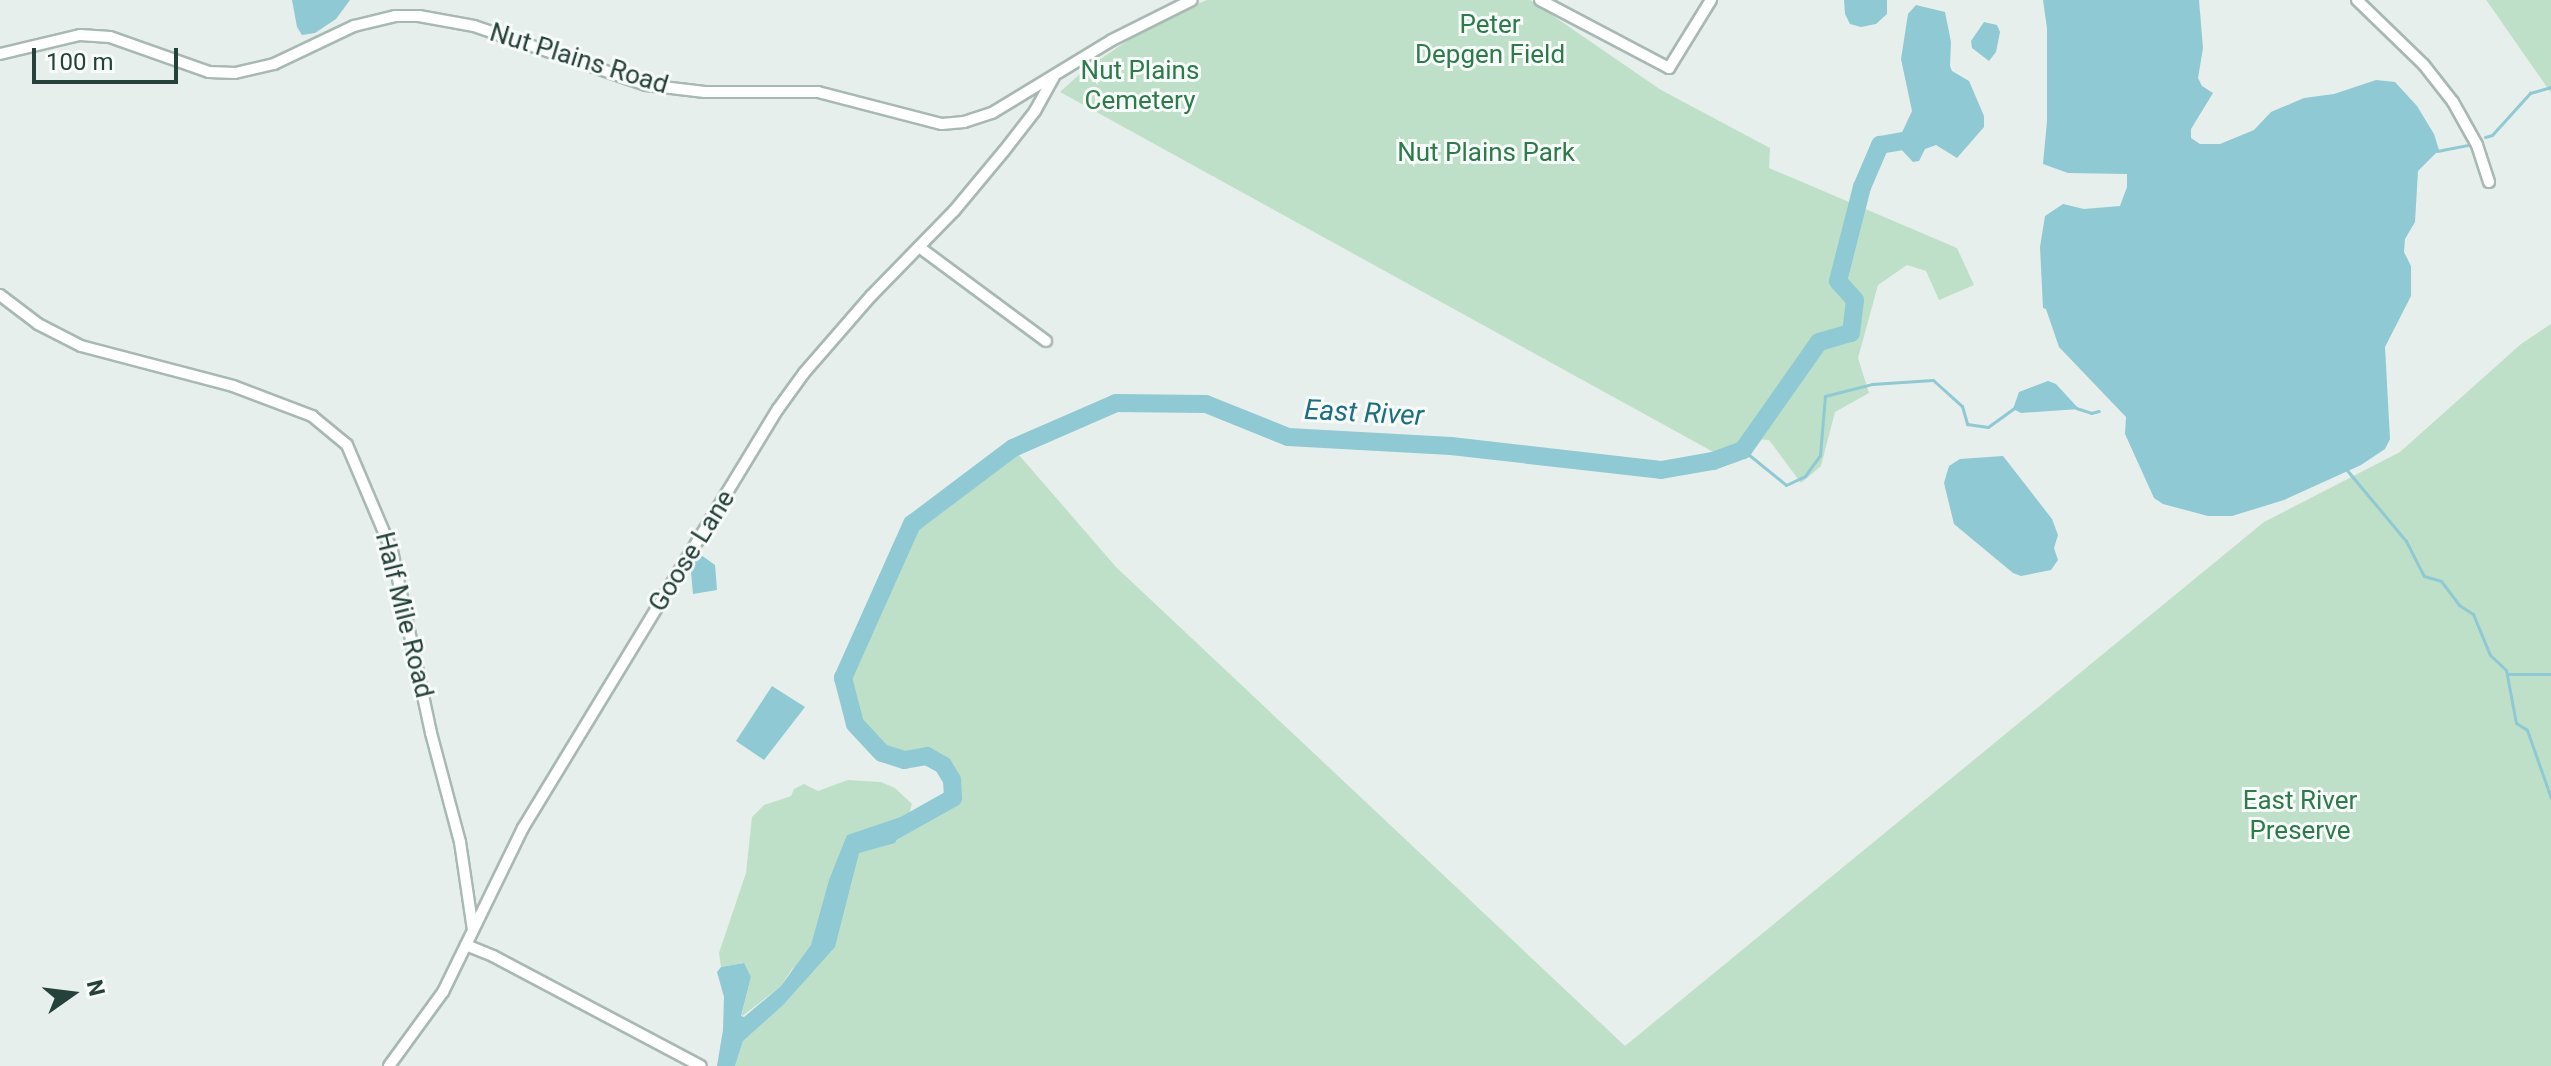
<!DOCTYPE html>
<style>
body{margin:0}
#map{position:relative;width:2551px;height:1066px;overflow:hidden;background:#e6efeb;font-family:Roboto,sans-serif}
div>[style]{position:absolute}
.green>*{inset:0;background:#bfe0c8}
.water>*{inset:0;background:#8ec9d4}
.stream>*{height:3px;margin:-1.5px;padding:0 1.5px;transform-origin:1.5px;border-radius:1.5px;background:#8ec9d4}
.river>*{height:18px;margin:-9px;padding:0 9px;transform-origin:9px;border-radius:9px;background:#8ec9d4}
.roads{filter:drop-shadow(2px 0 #a8b8b2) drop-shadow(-2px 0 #a8b8b2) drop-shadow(0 2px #a8b8b2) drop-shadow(0 -2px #a8b8b2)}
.minor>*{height:10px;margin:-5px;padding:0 5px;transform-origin:5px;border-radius:5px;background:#fff}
span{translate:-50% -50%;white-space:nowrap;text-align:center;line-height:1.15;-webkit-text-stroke:6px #f7fbf9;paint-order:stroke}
.park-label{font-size:26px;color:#2d7a4b}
.street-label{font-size:26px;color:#24423a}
.water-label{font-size:28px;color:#1c6f80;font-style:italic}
.north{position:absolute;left:32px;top:954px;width:80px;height:80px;-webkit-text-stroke:6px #f7fbf9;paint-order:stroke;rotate:76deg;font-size:22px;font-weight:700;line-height:32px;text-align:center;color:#24423a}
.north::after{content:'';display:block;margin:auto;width:28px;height:36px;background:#24423a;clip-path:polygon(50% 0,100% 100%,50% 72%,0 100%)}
.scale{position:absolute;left:32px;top:48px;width:146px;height:36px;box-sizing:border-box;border:4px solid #24423a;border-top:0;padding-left:10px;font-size:24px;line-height:28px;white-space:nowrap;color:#24423a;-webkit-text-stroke:6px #f7fbf9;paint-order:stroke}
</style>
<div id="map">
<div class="green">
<i style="clip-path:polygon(1207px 0,1530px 0,1661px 90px,1770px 148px,1769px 168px,1957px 248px,1974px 285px,1939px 300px,1926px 271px,1907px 265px,1878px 285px,1858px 358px,1869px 393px,1835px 412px,1821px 466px,1801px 483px,1769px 440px,1757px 439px,1726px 459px,1060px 92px,1083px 71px,1156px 21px)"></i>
<i style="clip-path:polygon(2486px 0,2551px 0,2551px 93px,2489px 4px)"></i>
<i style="clip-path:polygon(2551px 324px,2551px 1066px,735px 1066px,743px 1041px,781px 994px,794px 966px,781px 986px,741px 1017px,751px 977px,743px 963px,721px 967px,719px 953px,746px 873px,752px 817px,764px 805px,791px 796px,794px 789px,804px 784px,818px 791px,848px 780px,881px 782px,895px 788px,912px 804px,909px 814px,847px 835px,812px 942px,854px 848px,884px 828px,906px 826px,953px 798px,952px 780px,943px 765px,927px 757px,904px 760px,882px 753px,855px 724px,843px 678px,912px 524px,1013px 448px,1116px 567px,1625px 1046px,2264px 522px,2400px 452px,2521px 344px)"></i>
</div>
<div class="water">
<i style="clip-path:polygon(292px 0,350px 0,336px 19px,315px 33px,302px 35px,297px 27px)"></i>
<i style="clip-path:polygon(1844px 0,1887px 0,1887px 14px,1876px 24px,1861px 27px,1850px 24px,1845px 14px)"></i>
<i style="clip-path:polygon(2043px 0,2199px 0,2203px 48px,2198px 78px,2202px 86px,2213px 93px,2191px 129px,2191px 138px,2200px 144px,2220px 144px,2254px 130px,2271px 112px,2304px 98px,2334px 94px,2376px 80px,2395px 82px,2417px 106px,2434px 134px,2439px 150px,2418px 171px,2415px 222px,2405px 239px,2404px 252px,2411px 266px,2411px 296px,2385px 347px,2390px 439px,2385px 449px,2361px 465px,2284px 500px,2232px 516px,2208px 516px,2163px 504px,2154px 498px,2125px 434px,2126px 417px,2059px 347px,2046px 309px,2043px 308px,2040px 247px,2045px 216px,2063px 204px,2084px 209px,2120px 206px,2127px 187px,2127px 174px,2068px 173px,2043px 164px,2047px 121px,2047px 28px)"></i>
<i style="clip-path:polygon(1916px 5px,1945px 12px,1951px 42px,1950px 66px,1952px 71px,1969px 81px,1984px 116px,1984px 127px,1957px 158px,1936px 145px,1925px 149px,1919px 161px,1913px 162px,1899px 147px,1898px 141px,1912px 111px,1901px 59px,1908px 14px)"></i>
<i style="clip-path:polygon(1984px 22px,1997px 25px,2000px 32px,1996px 52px,1989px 61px,1972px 48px,1971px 41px)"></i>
<i style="clip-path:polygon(2048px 381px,2056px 384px,2079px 409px,2021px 413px,2013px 409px,2019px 392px)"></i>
<i style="clip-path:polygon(2003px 456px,2052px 519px,2058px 535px,2054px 548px,2058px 560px,2051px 570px,2021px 576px,2013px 573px,1954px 524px,1944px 483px,1949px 466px,1960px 459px)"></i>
<i style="clip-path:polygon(701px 555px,715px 565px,717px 590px,693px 594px,691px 572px,694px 557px)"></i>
<i style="clip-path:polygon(772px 686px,805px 707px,764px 760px,736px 741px)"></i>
<i style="clip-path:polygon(909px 814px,895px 843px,859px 853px,835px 947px,783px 1005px,743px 1041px,735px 1066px,717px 1066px,723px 1030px,724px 997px,717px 972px,721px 967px,744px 963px,751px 977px,741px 1016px,744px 1017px,781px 986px,811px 945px,829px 880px,847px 835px)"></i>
</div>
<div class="stream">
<i style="left:2485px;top:137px;width:7px;rotate:-16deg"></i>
<i style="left:2492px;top:135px;width:57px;rotate:-47.9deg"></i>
<i style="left:2530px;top:93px;width:22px;rotate:-16deg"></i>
<i style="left:2437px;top:151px;width:32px;rotate:-11deg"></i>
<i style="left:2076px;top:408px;width:16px;rotate:18deg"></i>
<i style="left:2091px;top:413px;width:8px;rotate:-14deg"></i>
<i style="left:1743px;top:450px;width:55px;rotate:39.1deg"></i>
<i style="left:1786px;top:485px;width:21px;rotate:-25deg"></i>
<i style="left:1805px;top:476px;width:26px;rotate:-54deg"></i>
<i style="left:1820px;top:455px;width:59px;rotate:-85.2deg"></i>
<i style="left:1825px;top:396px;width:49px;rotate:-14.3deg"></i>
<i style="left:1872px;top:384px;width:61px;rotate:-3.8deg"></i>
<i style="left:1933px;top:380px;width:39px;rotate:42deg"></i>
<i style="left:1962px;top:406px;width:19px;rotate:74deg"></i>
<i style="left:1967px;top:424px;width:21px;rotate:8deg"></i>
<i style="left:1988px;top:427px;width:32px;rotate:-36deg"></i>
<i style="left:2346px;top:469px;width:94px;rotate:50.2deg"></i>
<i style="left:2406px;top:541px;width:39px;rotate:63deg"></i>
<i style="left:2424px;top:576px;width:18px;rotate:16deg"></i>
<i style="left:2441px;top:581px;width:30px;rotate:53deg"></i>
<i style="left:2459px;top:605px;width:17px;rotate:33deg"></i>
<i style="left:2473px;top:614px;width:44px;rotate:67.5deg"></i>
<i style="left:2490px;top:655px;width:22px;rotate:43deg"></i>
<i style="left:2506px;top:670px;width:54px;rotate:79.3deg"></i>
<i style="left:2516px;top:723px;width:13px;rotate:32deg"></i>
<i style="left:2527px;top:730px;width:72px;rotate:70.6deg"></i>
<i style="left:2507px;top:674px;width:44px"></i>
</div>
<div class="river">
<i style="left:885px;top:836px;width:78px;rotate:-29.2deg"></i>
<i style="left:953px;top:798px;width:18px;rotate:-93deg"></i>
<i style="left:952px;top:780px;width:17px;rotate:-121deg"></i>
<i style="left:943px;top:765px;width:18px;rotate:-151deg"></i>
<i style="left:927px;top:756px;width:23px;rotate:170deg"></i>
<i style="left:904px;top:760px;width:23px;rotate:-162deg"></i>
<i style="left:882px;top:753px;width:40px;rotate:-133deg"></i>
<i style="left:855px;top:724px;width:48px;rotate:-104.6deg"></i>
<i style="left:843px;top:678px;width:169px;rotate:-65.9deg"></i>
<i style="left:912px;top:524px;width:126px;rotate:-37deg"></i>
<i style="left:1013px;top:448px;width:112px;rotate:-23.6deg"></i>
<i style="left:1116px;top:403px;width:90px;rotate:0.6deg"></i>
<i style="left:1206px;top:404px;width:88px;rotate:21.9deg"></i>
<i style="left:1288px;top:437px;width:163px;rotate:3.2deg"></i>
<i style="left:1451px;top:446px;width:211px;rotate:6.5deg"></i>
<i style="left:1661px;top:470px;width:53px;rotate:-9.8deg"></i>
<i style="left:1713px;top:461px;width:32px;rotate:-20deg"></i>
<i style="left:1743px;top:450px;width:132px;rotate:-54.9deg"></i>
<i style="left:1819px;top:342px;width:33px;rotate:-16deg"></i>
<i style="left:1851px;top:333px;width:33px;rotate:-83deg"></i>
<i style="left:1855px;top:300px;width:25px;rotate:-132deg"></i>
<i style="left:1838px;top:281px;width:97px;rotate:-75.7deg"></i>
<i style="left:1862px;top:187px;width:46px;rotate:-66.8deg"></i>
<i style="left:1880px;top:145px;width:34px;rotate:-10deg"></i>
<i style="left:1913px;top:139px;width:8px;rotate:-67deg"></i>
</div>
<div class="roads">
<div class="minor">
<i style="left:1540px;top:0;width:146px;rotate:27.8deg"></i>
<i style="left:1669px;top:68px;width:80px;rotate:-58.3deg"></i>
<i style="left:2357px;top:0;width:93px;rotate:44.1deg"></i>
<i style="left:2424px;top:65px;width:47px;rotate:51.9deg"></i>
<i style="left:2453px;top:102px;width:49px;rotate:60.8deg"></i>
<i style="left:2477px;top:145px;width:39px;rotate:72deg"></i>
<i style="left:0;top:54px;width:82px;rotate:-13.4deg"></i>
<i style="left:80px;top:35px;width:30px;rotate:4deg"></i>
<i style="left:110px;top:37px;width:105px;rotate:19.5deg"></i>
<i style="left:209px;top:72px;width:26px;rotate:2deg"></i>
<i style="left:235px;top:73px;width:40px;rotate:-13deg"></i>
<i style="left:274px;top:64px;width:89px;rotate:-25.4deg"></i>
<i style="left:354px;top:26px;width:42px;rotate:-13.7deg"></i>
<i style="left:395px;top:16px;width:24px"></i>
<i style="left:419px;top:16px;width:56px;rotate:10.3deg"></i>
<i style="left:474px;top:26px;width:182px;rotate:18.9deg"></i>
<i style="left:646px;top:85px;width:59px;rotate:6.8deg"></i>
<i style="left:705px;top:92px;width:113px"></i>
<i style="left:818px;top:92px;width:128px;rotate:14.5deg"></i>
<i style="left:942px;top:124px;width:22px;rotate:-5deg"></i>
<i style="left:964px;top:122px;width:29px;rotate:-18deg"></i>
<i style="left:992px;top:113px;width:140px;rotate:-31.3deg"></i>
<i style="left:1112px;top:40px;width:89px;rotate:-26.6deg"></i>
<i style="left:919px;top:247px;width:158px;rotate:36.5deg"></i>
<i style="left:0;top:295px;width:48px;rotate:37.3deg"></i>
<i style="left:38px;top:324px;width:48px;rotate:27.1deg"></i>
<i style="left:81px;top:346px;width:157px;rotate:14.7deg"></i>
<i style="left:233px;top:386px;width:85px;rotate:20.8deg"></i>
<i style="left:312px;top:416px;width:45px;rotate:39.6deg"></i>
<i style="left:347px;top:445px;width:115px;rotate:67deg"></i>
<i style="left:392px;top:551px;width:186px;rotate:77.9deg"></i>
<i style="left:431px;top:733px;width:113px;rotate:75.1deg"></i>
<i style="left:460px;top:842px;width:89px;rotate:81.6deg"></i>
<i style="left:466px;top:945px;width:29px;rotate:22deg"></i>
<i style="left:493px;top:956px;width:235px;rotate:27.9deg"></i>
<i style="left:389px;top:1066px;width:92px;rotate:-53.9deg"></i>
<i style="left:443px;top:992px;width:182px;rotate:-64deg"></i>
<i style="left:523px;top:828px;width:490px;rotate:-58.7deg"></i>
<i style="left:778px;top:409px;width:44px;rotate:-54.2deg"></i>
<i style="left:804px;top:373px;width:102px;rotate:-49deg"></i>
<i style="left:871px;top:296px;width:119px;rotate:-45.7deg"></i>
<i style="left:954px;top:211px;width:78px;rotate:-50.2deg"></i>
<i style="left:1004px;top:151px;width:51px;rotate:-52.2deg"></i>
<i style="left:1035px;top:111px;width:39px;rotate:-61deg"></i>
</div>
</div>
<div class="park-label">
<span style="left:1490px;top:40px">Peter<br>Depgen Field</span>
<span style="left:1140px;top:86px">Nut Plains<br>Cemetery</span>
<span style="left:1486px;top:153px">Nut Plains Park</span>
<span style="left:2300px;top:816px">East River<br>Preserve</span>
</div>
<div class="street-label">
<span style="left:579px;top:59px;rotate:17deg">Nut Plains Road</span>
<span style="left:692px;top:551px;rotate:-58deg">Goose Lane</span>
<span style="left:404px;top:615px;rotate:76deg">Half Mile Road</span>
</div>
<div class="water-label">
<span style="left:1364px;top:413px;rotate:3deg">East River</span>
</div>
<div class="north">N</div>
<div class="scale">100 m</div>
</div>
